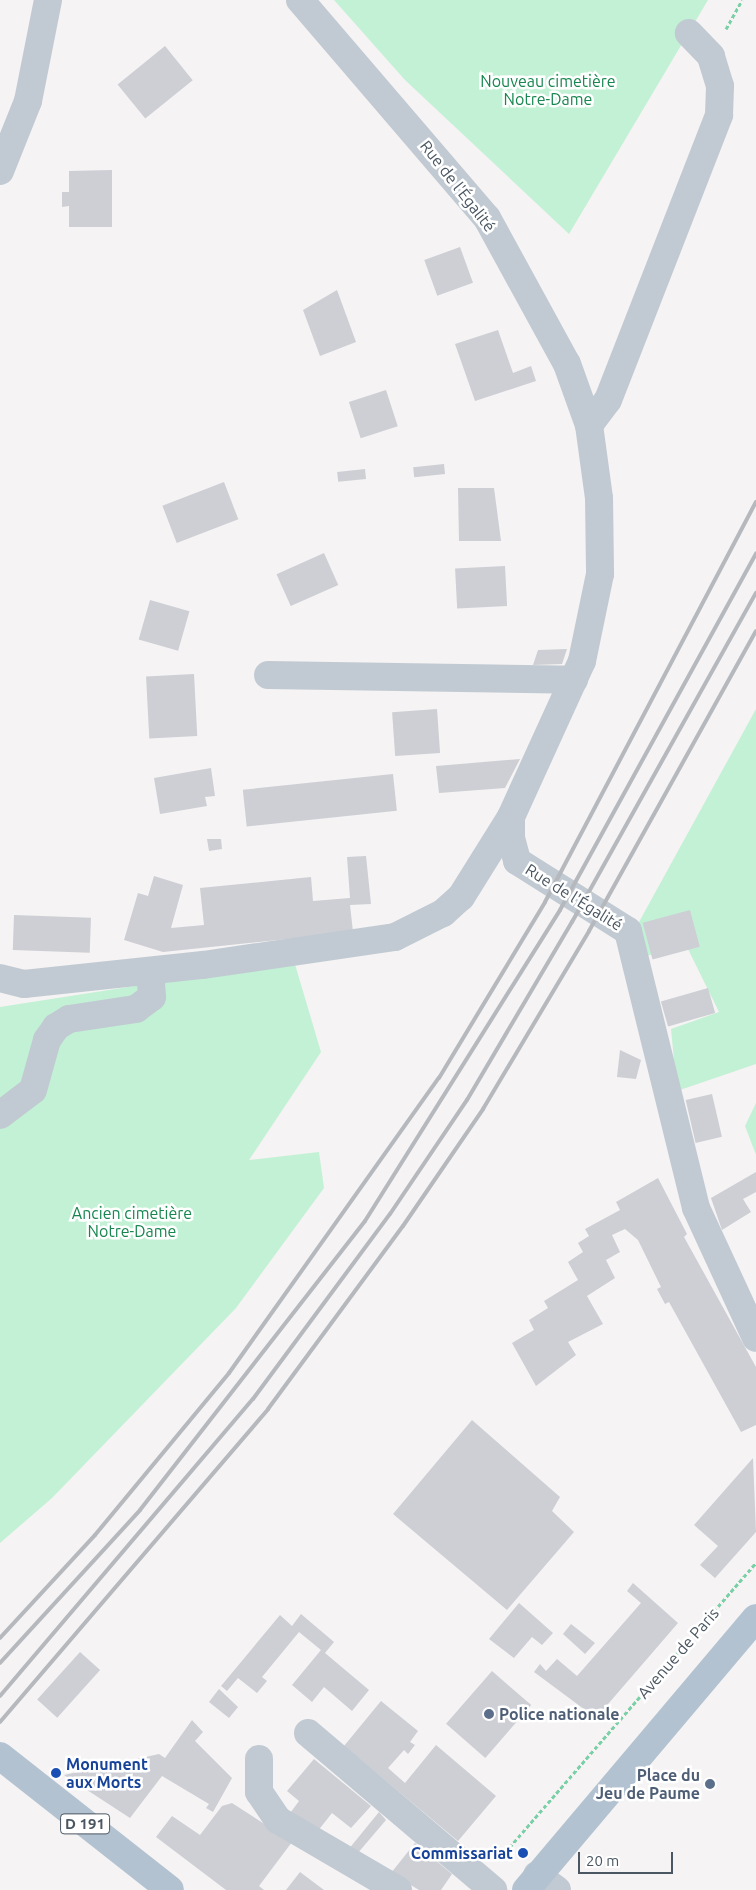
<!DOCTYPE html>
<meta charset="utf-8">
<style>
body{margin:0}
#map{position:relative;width:756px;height:1890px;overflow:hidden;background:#f5f3f3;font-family:Ubuntu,sans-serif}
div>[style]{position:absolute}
.green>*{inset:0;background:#c3f1d5}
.building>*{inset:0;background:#cdcfd5;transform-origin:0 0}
.path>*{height:3px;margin-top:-1.5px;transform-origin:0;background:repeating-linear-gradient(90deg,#7ad0a6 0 4px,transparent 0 6.5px)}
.minor>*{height:28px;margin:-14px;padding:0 14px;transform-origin:14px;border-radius:14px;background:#c1cad2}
.major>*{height:28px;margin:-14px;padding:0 14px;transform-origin:14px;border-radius:14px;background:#b3c2d1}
.rail>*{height:4px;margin:-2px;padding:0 2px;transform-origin:2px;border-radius:2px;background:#b5b8bd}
.dots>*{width:14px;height:14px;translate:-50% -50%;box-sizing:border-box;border:2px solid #fff;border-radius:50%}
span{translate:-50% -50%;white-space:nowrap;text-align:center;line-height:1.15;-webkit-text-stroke:5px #fff;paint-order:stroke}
.shield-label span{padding:1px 4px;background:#fff;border:1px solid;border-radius:4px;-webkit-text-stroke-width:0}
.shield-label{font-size:15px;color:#4a5661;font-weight:700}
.park-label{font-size:16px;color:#17864f}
.street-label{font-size:16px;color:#4a5661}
.service-label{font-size:16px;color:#4e5e75;font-weight:700}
.left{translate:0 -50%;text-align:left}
.right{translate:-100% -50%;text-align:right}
.transit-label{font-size:16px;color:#164399;font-weight:700}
.scale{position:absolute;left:578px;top:1852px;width:95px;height:22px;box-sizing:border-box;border:2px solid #4a5661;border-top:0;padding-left:6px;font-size:15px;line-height:18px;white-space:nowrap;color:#4a5661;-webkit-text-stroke:4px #fff;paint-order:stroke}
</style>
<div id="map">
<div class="green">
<i style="clip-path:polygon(334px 0,708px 0,569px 234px,405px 80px)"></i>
<i style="clip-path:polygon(756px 709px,756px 1064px,677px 1091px,671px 1029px,719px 1012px,685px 943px,647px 956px,639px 922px)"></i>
<i style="clip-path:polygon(294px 961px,321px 1052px,249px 1160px,319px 1152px,324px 1188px,236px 1308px,52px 1498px,0 1543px,0 1007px)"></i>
<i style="clip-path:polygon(756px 1103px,756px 1155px,745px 1126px)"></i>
</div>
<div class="building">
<i style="left:165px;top:46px;width:44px;height:61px;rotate:51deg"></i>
<i style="clip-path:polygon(112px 170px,112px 227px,69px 227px,69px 206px,62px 207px,62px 192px,69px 192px,69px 171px)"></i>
<i style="left:460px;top:247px;width:38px;height:38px;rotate:70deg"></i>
<i style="clip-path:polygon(337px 290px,356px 342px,320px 356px,303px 310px)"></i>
<i style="clip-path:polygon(498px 330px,513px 373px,531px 366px,536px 381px,475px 401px,455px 344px)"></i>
<i style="left:386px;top:390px;width:38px;height:39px;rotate:72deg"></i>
<i style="left:444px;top:464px;width:10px;height:31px;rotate:84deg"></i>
<i style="left:365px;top:469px;width:10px;height:28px;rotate:84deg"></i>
<i style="left:224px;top:482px;width:40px;height:66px;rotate:69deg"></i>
<i style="clip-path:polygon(458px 488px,494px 488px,501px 541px,459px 541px)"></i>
<i style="left:324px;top:553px;width:35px;height:52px;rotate:66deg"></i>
<i style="left:505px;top:566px;width:40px;height:50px;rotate:87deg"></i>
<i style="left:150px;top:600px;width:41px;height:41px;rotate:16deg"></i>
<i style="clip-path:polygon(567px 649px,562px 664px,533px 665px,538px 650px)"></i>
<i style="left:194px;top:674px;width:62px;height:48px;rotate:87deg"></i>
<i style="left:437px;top:709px;width:44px;height:45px;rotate:86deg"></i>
<i style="clip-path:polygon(520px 759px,505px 788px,439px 793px,436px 766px)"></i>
<i style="clip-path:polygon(211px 768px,215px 796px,205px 797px,207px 806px,160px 814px,154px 778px)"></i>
<i style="left:393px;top:774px;width:37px;height:151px;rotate:84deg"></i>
<i style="clip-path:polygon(207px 839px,221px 839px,222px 849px,209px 851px)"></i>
<i style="clip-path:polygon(366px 856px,371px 904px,350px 905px,353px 932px,163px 952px,124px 940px,138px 893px,148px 896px,154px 876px,183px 885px,171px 928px,204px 925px,200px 888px,311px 877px,313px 901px,350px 898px,347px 857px)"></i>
<i style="left:690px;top:910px;width:38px;height:49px;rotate:75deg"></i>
<i style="left:14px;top:915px;width:77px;height:35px;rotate:2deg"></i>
<i style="left:708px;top:988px;width:26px;height:49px;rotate:74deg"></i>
<i style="clip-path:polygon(620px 1050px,641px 1060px,636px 1079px,617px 1077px)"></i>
<i style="left:712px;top:1094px;width:44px;height:27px;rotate:77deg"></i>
<i style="clip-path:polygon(756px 1172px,756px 1192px,743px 1199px,751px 1212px,722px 1230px,711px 1198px)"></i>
<i style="clip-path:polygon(658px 1178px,687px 1234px,684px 1237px,756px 1367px,756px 1425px,741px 1432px,669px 1302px,665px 1304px,657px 1289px,661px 1287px,638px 1240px,625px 1229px,612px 1235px,620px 1252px,606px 1260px,615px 1278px,587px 1296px,603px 1324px,568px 1342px,576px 1355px,536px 1386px,512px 1343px,534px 1330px,529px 1320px,548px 1308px,544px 1301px,578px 1280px,568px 1262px,583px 1252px,578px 1243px,589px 1236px,585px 1229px,620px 1210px,616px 1202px)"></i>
<i style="clip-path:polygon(472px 1420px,560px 1497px,552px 1511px,574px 1532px,507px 1610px,393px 1514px)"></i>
<i style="clip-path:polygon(753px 1458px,756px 1532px,715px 1578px,700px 1565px,718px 1546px,694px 1525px)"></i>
<i style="clip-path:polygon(633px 1583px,678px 1623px,596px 1718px,534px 1672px,540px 1664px,546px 1671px,557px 1659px,577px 1676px,641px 1603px,627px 1591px)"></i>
<i style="clip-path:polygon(519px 1603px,553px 1633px,542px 1645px,532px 1637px,514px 1658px,489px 1639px)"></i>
<i style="clip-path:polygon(301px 1614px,334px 1642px,325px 1653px,369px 1690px,352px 1711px,324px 1687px,312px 1702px,292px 1685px,321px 1650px,299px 1632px,262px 1677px,267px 1681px,257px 1693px,238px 1678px,227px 1691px,221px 1686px,280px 1615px,292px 1626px)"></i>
<i style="clip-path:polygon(571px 1624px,595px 1643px,585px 1654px,563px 1634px)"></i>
<i style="left:80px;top:1652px;width:27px;height:64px;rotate:42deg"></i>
<i style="left:492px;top:1671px;width:52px;height:70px;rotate:41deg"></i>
<i style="clip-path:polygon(219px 1689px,238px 1707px,229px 1718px,209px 1702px)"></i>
<i style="clip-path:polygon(381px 1701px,418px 1731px,410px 1742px,415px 1745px,408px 1754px,404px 1750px,388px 1768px,405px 1783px,436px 1745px,496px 1796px,458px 1841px,344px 1746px)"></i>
<i style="clip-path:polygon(192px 1720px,203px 1732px,195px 1741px,232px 1778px,213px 1812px,206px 1808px,209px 1804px,162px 1776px,130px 1818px,64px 1775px,159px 1754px,165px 1758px)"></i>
<i style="clip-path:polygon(314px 1759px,371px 1806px,351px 1828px,332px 1813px,317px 1832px,288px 1816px,299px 1801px,287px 1791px)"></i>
<i style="clip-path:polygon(232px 1803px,292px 1842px,259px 1886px,264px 1890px,226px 1890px,156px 1837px,172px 1816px,200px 1835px,222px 1806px)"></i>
<i style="clip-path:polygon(379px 1812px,386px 1820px,357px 1854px,348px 1850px)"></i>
<i style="clip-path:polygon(415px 1843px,452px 1874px,441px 1890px,419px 1890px,391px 1873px)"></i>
<i style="clip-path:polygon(300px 1872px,324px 1890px,286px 1890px)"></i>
</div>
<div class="path">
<i style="left:726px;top:29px;width:33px;rotate:-61deg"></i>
<i style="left:501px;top:1857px;width:389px;rotate:-49.1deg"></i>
</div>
<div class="minor">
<i style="left:300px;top:0;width:287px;rotate:49.4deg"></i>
<i style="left:487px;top:218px;width:166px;rotate:61.3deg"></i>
<i style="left:567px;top:364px;width:65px;rotate:70.2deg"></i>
<i style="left:589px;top:425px;width:74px;rotate:82.2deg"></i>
<i style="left:599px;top:498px;width:76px;rotate:89.2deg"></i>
<i style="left:600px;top:574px;width:89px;rotate:101.7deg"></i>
<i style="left:582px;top:661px;width:171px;rotate:114.5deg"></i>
<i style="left:511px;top:817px;width:21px;rotate:90deg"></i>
<i style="left:511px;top:838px;width:24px;rotate:75deg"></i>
<i style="left:517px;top:861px;width:131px;rotate:32.2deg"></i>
<i style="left:628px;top:931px;width:285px;rotate:76.2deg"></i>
<i style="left:696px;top:1208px;width:143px;rotate:65.2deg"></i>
<i style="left:0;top:171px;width:75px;rotate:-68.2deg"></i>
<i style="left:28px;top:101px;width:103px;rotate:-78.8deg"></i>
<i style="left:589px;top:425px;width:31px;rotate:-53deg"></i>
<i style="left:608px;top:400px;width:306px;rotate:-68.7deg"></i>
<i style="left:719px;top:115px;width:29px;rotate:-88deg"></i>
<i style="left:720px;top:86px;width:31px;rotate:-107deg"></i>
<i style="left:711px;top:56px;width:32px;rotate:-134deg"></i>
<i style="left:268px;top:675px;width:306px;rotate:0.9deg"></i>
<i style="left:0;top:978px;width:25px;rotate:14deg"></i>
<i style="left:24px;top:984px;width:180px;rotate:-6.1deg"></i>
<i style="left:203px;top:965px;width:194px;rotate:-8.3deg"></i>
<i style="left:395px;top:937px;width:54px;rotate:-26.6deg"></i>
<i style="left:443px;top:913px;width:24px;rotate:-42deg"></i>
<i style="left:461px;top:897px;width:94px;rotate:-58deg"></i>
<i style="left:0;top:1115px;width:41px;rotate:-37.1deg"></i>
<i style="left:33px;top:1090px;width:52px;rotate:-74.4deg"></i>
<i style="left:47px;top:1040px;width:16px;rotate:-55deg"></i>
<i style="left:56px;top:1027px;width:15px;rotate:-32deg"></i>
<i style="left:69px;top:1019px;width:68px;rotate:-8.5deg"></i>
<i style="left:136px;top:1009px;width:20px;rotate:-37deg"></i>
<i style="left:152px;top:997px;width:26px;rotate:-94deg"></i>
<i style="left:308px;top:1733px;width:243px;rotate:40.3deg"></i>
<i style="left:259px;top:1759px;width:33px;rotate:90deg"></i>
<i style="left:259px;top:1792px;width:34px;rotate:56deg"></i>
<i style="left:278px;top:1820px;width:139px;rotate:30.3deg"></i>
<i style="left:537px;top:1875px;width:25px;rotate:37deg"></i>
</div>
<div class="major">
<i style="left:0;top:1756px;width:216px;rotate:38.2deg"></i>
<i style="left:526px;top:1890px;width:356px;rotate:-49.8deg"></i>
</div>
<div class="rail">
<i style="left:0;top:1638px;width:140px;rotate:-47.3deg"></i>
<i style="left:95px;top:1535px;width:210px;rotate:-50.4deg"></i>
<i style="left:229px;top:1373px;width:362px;rotate:-54.6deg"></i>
<i style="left:439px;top:1078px;width:205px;rotate:-58.9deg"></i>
<i style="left:545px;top:902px;width:452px;rotate:-62.2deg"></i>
<i style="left:0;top:1663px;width:207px;rotate:-47.5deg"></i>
<i style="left:140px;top:1510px;width:366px;rotate:-52.1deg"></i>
<i style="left:365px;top:1221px;width:367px;rotate:-57.9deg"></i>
<i style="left:560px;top:910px;width:407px;rotate:-61.2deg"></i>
<i style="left:0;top:1696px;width:390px;rotate:-49.6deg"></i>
<i style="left:253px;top:1399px;width:230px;rotate:-53.5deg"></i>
<i style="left:390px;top:1214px;width:138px;rotate:-56deg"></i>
<i style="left:467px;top:1100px;width:207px;rotate:-59.5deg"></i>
<i style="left:572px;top:922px;width:377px;rotate:-60.8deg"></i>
<i style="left:0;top:1722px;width:412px;rotate:-49.4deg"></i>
<i style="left:268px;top:1409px;width:227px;rotate:-53.6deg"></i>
<i style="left:403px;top:1226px;width:142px;rotate:-55.6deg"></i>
<i style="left:483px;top:1109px;width:207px;rotate:-59.2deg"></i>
<i style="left:589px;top:931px;width:343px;rotate:-60.9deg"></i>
</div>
<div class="dots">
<i style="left:489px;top:1714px;background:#5c6f8a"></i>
<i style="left:56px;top:1773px;background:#1a4fb4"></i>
<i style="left:710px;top:1784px;background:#5c6f8a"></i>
<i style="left:523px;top:1853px;background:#1a4fb4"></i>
</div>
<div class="shield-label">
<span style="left:85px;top:1824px">D 191</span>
</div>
<div class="park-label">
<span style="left:548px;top:90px">Nouveau cimetière<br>Notre-Dame</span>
<span style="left:132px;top:1222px">Ancien cimetière<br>Notre-Dame</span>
</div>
<div class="street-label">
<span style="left:458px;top:186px;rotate:52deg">Rue de l'Égalité</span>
<span style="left:574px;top:897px;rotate:32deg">Rue de l'Égalité</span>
<span style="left:678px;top:1653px;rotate:-49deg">Avenue de Paris</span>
</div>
<div class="service-label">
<span class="left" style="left:499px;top:1714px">Police nationale</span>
<span class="right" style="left:700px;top:1784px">Place du<br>Jeu de Paume</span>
</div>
<div class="transit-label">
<span class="left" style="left:66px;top:1773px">Monument<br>aux Morts</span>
<span class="right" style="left:513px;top:1853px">Commissariat</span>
</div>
<div class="scale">20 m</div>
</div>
